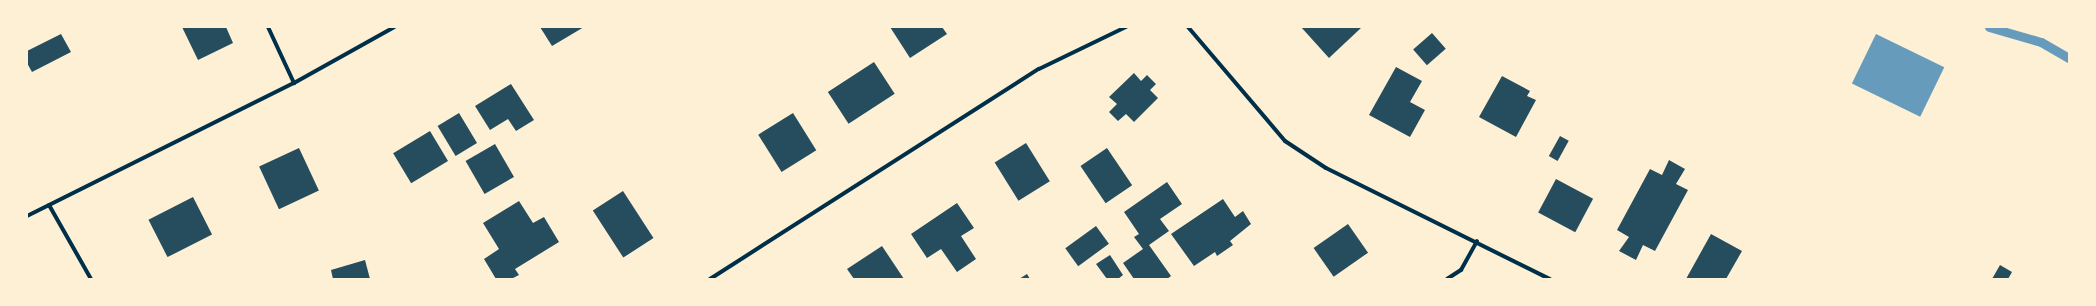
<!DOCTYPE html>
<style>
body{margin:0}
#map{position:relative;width:2096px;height:306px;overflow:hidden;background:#fdf0d5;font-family:"Golos Text",sans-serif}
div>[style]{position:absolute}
.water>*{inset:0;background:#669bbc;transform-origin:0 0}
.stream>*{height:9px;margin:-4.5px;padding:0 4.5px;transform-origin:4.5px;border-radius:4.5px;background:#669bbc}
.building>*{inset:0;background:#264d5e;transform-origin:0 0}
.minor>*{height:4px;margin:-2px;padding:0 2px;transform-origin:2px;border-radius:2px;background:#003049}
span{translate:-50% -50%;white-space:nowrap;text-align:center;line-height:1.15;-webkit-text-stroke:4px #fdf0d5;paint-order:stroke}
.frame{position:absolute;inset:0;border:28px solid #fdf0d5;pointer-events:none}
</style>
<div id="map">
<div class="water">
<i style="left:1876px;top:34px;width:76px;height:55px;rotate:26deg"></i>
</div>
<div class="stream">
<i style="left:1989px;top:27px;width:54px;rotate:16.1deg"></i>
<i style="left:2041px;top:42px;width:32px;rotate:30deg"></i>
</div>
<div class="building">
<i style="clip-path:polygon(182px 27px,226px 27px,233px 43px,198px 60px)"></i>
<i style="clip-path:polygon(540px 27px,584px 27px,552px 46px)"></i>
<i style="clip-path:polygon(890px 27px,942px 27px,947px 34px,910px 58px)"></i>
<i style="clip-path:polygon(1301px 27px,1362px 27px,1329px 58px)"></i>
<i style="left:1432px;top:33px;width:21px;height:25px;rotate:49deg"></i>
<i style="clip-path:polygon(61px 34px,71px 52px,32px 72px,27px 63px,27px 51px)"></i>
<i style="left:874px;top:62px;width:38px;height:55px;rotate:57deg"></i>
<i style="clip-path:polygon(1396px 67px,1422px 81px,1410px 102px,1425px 110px,1410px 137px,1369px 115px)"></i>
<i style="clip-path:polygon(1134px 73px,1141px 81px,1147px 75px,1156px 84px,1150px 90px,1158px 98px,1134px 122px,1126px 114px,1118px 121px,1109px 112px,1117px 104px,1109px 97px)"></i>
<i style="clip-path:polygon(1502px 76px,1530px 91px,1527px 96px,1536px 100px,1516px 137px,1479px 117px)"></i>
<i style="clip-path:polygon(511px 84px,534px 120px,516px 131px,508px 119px,490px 130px,475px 106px)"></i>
<i style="left:459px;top:113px;width:35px;height:25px;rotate:59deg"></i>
<i style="left:793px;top:113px;width:44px;height:41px;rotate:58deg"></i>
<i style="left:430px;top:131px;width:35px;height:43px;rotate:59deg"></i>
<i style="left:1560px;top:136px;width:10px;height:23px;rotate:29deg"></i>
<i style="left:1026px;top:143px;width:45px;height:37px;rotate:58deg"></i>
<i style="left:495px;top:144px;width:38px;height:34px;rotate:60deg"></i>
<i style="left:299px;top:148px;width:47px;height:44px;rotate:65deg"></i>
<i style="left:1107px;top:148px;width:45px;height:32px;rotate:56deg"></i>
<i style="clip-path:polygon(1669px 160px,1685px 169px,1676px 184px,1688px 190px,1655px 251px,1643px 245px,1636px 260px,1619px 251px,1629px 237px,1617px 230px,1650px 169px,1662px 175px)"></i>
<i style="left:1556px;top:179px;width:42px;height:38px;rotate:28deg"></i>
<i style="clip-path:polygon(1167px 182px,1182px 204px,1160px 219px,1169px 231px,1149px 245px,1171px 276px,1167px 279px,1134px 279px,1123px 263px,1143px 249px,1134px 237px,1139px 234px,1124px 212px)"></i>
<i style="left:623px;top:191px;width:56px;height:36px;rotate:57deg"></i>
<i style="left:193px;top:197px;width:42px;height:50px;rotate:63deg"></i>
<i style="clip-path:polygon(1223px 199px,1235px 217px,1243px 211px,1251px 224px,1230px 241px,1233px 245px,1217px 256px,1215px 252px,1194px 266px,1171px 234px)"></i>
<i style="clip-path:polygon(519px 201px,533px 223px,544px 217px,559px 242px,515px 269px,519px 275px,511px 279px,496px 279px,484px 259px,499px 249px,483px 223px)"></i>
<i style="clip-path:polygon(957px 203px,974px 228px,961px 236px,976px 259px,957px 272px,941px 249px,927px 258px,911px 234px)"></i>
<i style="left:1348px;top:224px;width:35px;height:42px;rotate:55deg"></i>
<i style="left:1096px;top:226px;width:22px;height:38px;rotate:54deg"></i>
<i style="clip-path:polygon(1711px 234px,1742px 251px,1726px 279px,1686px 279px)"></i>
<i style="clip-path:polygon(882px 246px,904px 279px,854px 279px,847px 269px)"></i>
<i style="clip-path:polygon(1110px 255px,1123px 275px,1118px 279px,1107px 279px,1096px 264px)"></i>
<i style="clip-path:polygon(365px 260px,370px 279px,333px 279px,331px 270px)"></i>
<i style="clip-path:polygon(2000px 265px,2012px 272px,2008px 279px,1992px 279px)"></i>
<i style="clip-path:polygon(1027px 274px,1030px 279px,1019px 279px)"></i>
</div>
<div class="minor">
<i style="left:268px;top:27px;width:62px;rotate:65.1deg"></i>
<i style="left:1188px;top:27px;width:150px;rotate:49.6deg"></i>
<i style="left:1285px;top:141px;width:49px;rotate:33.4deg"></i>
<i style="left:1326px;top:168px;width:250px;rotate:26.4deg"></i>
<i style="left:49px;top:205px;width:85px;rotate:60.4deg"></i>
<i style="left:27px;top:216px;width:298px;rotate:-26.5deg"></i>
<i style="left:294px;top:83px;width:115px;rotate:-29.2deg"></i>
<i style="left:710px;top:279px;width:390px;rotate:-32.6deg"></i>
<i style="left:1039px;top:69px;width:97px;rotate:-25.8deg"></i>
<i style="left:1447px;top:279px;width:17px;rotate:-33deg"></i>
<i style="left:1461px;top:270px;width:33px;rotate:-61deg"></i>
</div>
<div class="frame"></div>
</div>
